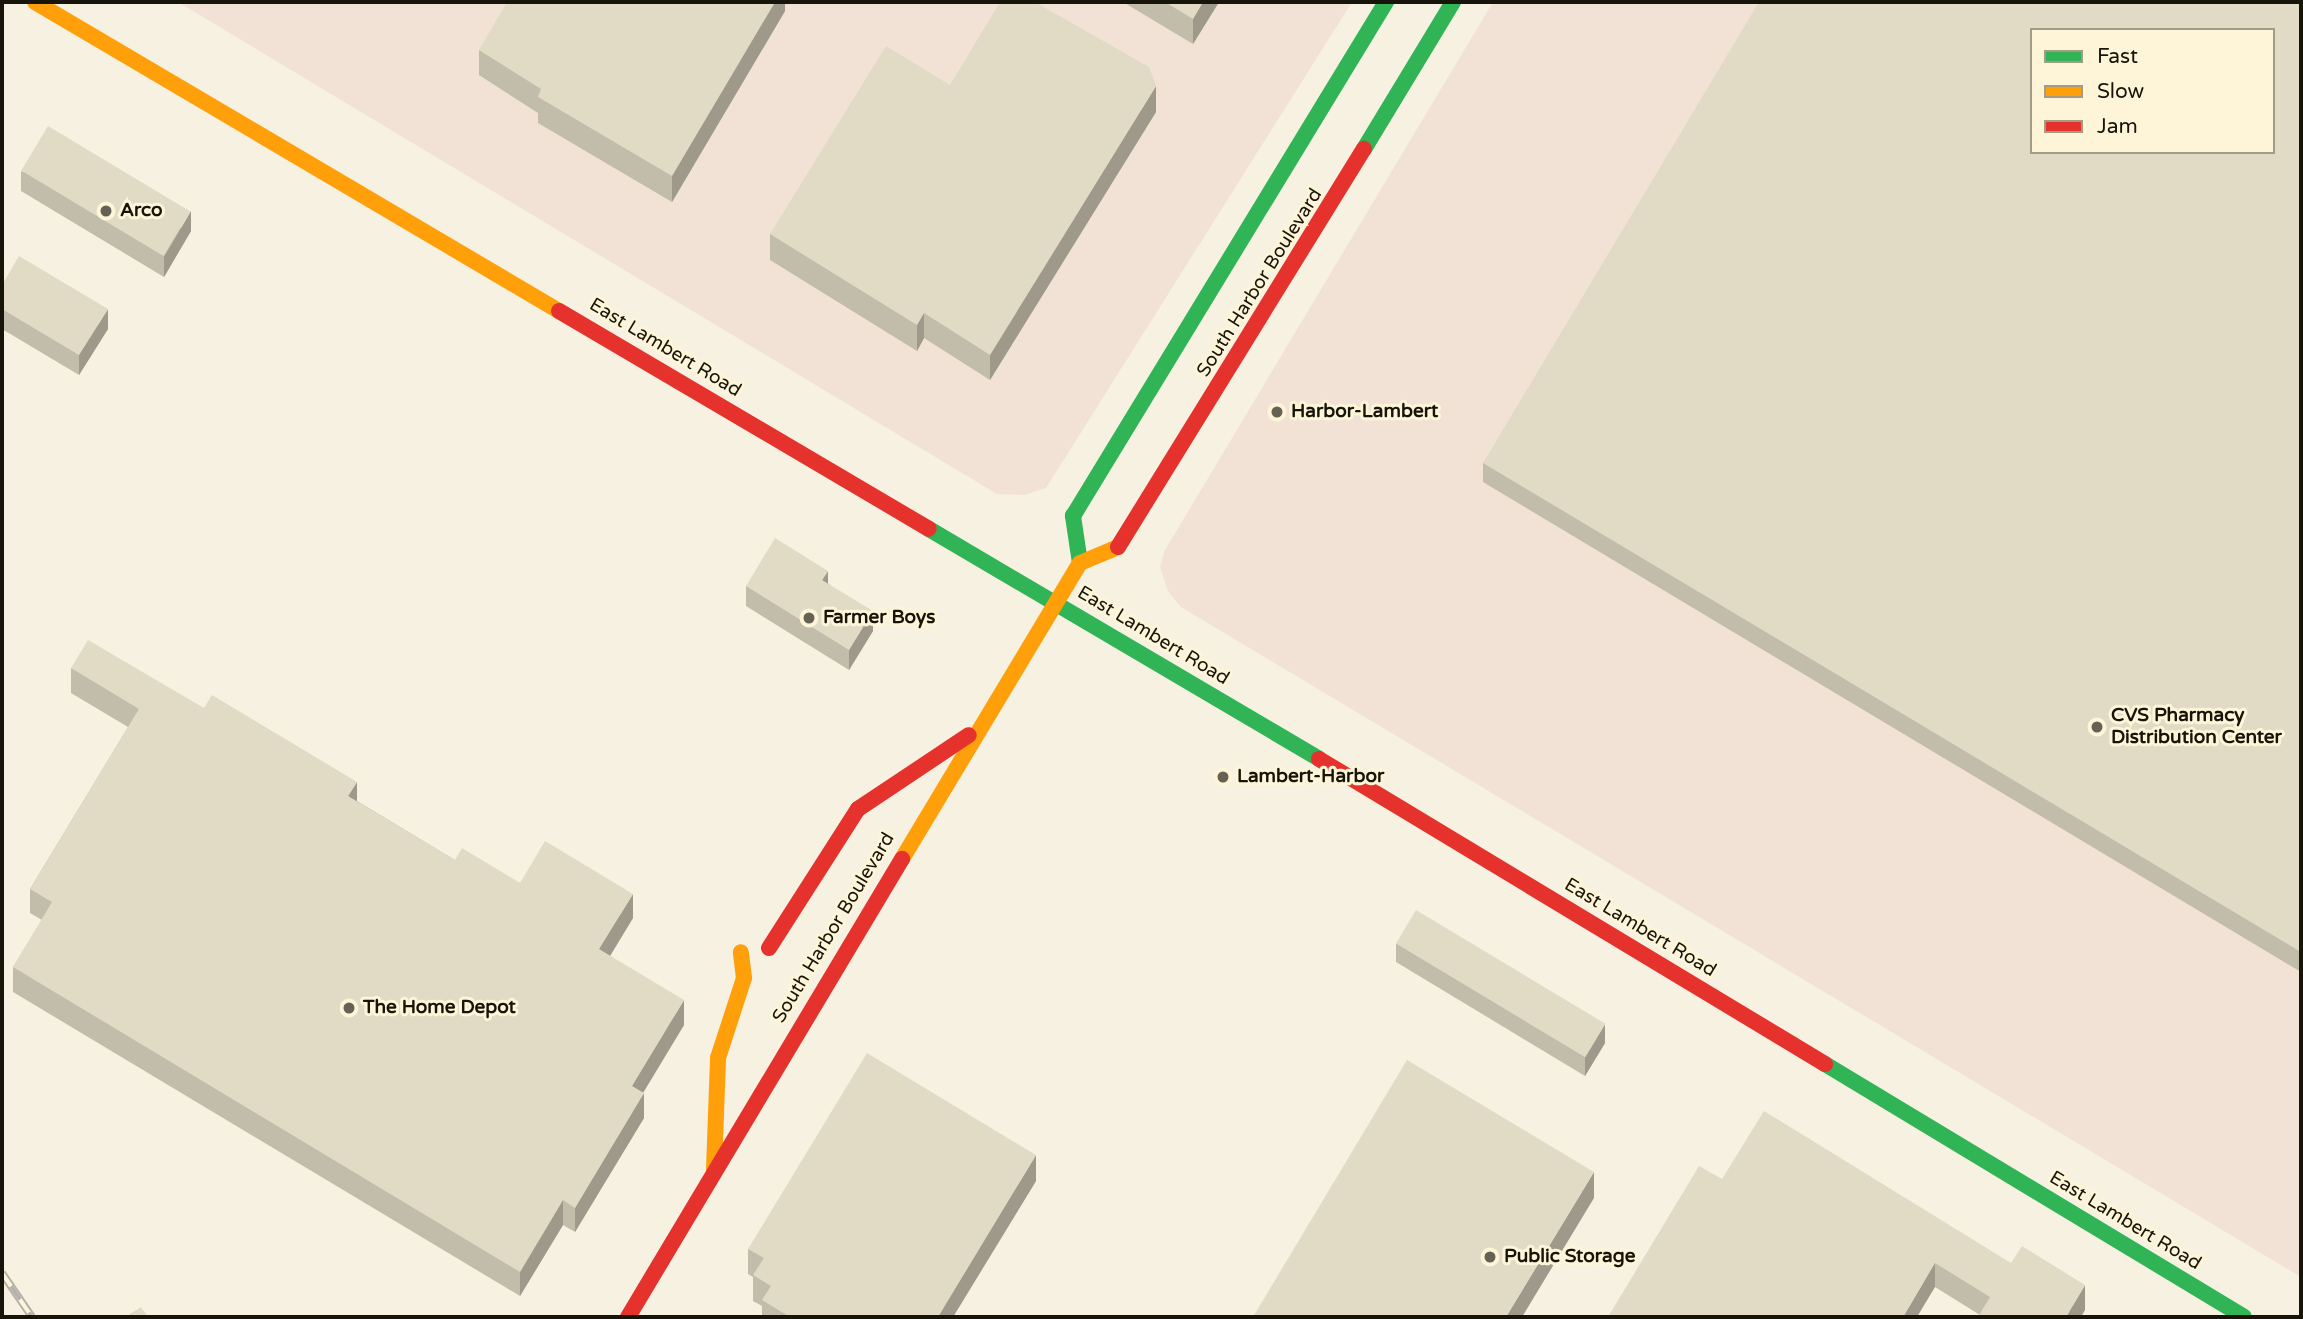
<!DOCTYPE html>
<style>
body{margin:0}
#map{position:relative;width:2303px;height:1319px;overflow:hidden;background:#f6f1e1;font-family:"Varela Round",sans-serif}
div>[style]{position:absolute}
.industrial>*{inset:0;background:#f1e2d5}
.fast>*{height:16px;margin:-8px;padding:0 8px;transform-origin:8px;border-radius:8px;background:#30b455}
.slow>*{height:16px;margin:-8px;padding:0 8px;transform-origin:8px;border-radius:8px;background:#ff9f0a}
.jam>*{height:16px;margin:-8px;padding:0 8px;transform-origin:8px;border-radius:8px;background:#e5322d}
.rail>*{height:8px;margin-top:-4px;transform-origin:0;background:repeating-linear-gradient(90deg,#fef5d9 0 16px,#b6b2ab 0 32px);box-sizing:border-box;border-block:2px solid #b6b2ab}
.wall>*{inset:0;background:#c2bcaa}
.shaded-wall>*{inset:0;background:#9e998b}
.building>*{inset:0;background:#e1dbc6;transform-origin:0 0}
.dots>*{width:19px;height:19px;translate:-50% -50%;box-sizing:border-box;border:4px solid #fef5d9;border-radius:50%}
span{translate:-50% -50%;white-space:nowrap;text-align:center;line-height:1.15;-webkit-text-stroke:6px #fef5d9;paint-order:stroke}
.poi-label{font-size:19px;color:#17140a;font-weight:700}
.left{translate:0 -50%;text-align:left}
.street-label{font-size:19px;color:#17140a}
.frame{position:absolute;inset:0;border:4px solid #17140a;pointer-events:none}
.legend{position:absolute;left:2030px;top:28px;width:245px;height:126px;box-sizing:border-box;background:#fef5d9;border:2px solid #a29b86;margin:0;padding:9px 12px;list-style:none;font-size:21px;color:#17140a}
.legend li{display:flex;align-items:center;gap:14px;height:35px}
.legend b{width:35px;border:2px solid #a29b86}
</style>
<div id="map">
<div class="industrial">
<i style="clip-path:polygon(178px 2px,1352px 2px,1046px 488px,1024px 495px,997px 494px)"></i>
<i style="clip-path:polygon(evenodd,1493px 2px,2301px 2px,2301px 1277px,1181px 607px,1168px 591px,1160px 567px,1165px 550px,1493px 2px,2032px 30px,2273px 30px,2273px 152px,2032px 152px,2032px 30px)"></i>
</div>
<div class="fast">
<i style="left:1364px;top:149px;width:172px;rotate:-58.8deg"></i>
<i style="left:929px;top:529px;width:453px;rotate:30.5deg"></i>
<i style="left:1080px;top:563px;width:48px;rotate:-98.5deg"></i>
<i style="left:1073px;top:516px;width:602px;rotate:-58.66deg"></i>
<i style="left:1825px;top:1064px;width:489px;rotate:31.1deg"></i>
</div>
<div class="slow">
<i style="left:35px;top:2px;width:608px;rotate:30.53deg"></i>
<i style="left:902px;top:859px;width:345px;rotate:-59deg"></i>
<i style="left:1080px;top:563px;width:41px;rotate:-22.8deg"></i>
<i style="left:714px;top:1169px;width:111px;rotate:-87.9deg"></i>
<i style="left:718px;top:1058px;width:84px;rotate:-72deg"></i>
<i style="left:744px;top:978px;width:26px;rotate:-97deg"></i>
</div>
<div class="jam">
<i style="left:559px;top:311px;width:429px;rotate:30.5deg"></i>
<i style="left:1118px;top:547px;width:468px;rotate:-58.3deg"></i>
<i style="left:1319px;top:759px;width:591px;rotate:31.08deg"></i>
<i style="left:769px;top:948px;width:165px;rotate:-57.4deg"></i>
<i style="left:858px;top:809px;width:133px;rotate:-33.7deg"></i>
<i style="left:628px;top:1317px;width:534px;rotate:-59.11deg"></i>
</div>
<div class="rail">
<i style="left:2px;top:1273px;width:53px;rotate:55.7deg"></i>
</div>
<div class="wall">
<i style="clip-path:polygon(785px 2px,785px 11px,672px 202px,538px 123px,538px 113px,479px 75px,479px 50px)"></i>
<i style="clip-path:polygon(1123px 2px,1219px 2px,1193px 44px)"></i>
<i style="clip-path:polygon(2301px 2px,2301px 972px,1483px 482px,1483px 463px)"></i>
<i style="clip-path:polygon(950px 85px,1156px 112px,990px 380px,924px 338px,917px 351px,770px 260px,770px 234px)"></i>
<i style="clip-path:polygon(21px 171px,191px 231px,164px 277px,21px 191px)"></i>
<i style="clip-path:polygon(2px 285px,108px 329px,79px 375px,2px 329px)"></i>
<i style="clip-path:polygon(828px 583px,873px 631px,849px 670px,746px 606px,746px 586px)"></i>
<i style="clip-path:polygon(71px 668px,357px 801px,455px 860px,520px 883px,633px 918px,610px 956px,684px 1025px,643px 1093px,644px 1118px,575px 1232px,563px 1225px,520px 1296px,13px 992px,13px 967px,42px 920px,30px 913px,30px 889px,128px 727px,71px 693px)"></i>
<i style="clip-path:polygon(1396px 943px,1605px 1043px,1585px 1076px,1396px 962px)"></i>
<i style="clip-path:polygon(1722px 1179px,2085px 1310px,1980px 1315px,1935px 1287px)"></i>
<i style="clip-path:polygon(1036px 1181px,953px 1317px,762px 1317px,762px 1306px,753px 1301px,753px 1277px,748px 1274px,748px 1249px)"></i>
</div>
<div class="shaded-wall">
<i style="clip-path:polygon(775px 2px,785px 2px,785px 11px,672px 202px,672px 176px)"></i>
<i style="clip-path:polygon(1203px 2px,1219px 2px,1193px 44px,1193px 19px)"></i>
<i style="clip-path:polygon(1156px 86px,1156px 112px,990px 380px,990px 355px)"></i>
<i style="clip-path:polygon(191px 211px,191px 231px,164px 277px,164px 257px)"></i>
<i style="clip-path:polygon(108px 309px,108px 329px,79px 375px,79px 355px)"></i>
<i style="clip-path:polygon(924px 313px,924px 338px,917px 351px,917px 325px)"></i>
<i style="clip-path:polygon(828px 571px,828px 590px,822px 580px)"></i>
<i style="clip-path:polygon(873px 611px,873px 631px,849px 670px,849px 650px)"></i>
<i style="clip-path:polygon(357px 782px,357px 806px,348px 796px)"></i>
<i style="clip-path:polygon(633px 894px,633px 918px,599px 974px,599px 949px)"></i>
<i style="clip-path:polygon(684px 1000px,684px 1025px,632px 1111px,632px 1086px)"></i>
<i style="clip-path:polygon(1605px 1024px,1605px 1043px,1585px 1076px,1585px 1056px)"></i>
<i style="clip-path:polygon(644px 1093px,644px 1118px,575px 1232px,575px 1208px)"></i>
<i style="clip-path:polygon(1036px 1155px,1036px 1181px,953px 1317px,938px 1317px)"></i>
<i style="clip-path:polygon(1594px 1172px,1594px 1198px,1522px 1317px,1506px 1317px)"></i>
<i style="clip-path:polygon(563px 1200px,563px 1225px,520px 1296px,520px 1272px)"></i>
<i style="clip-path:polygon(1935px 1263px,1935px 1287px,1917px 1317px,1903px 1317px)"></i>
<i style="clip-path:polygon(2085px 1285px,2085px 1310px,2081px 1317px,2066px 1317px)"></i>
</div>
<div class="building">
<i style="clip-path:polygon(507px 2px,775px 2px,672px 176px,538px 97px,541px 89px,479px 50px)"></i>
<i style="clip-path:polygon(1000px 2px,1035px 2px,1149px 67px,1156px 86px,990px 355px,924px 313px,917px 325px,770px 234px,886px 46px,950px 85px)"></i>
<i style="clip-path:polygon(1165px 2px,1203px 2px,1193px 19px)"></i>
<i style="clip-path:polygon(evenodd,1759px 2px,2301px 2px,2301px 952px,1483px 463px,1759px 2px,2032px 30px,2273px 30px,2273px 152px,2032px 152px,2032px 30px)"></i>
<i style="left:48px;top:126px;width:166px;height:52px;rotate:31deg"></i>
<i style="clip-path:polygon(19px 256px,108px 309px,79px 355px,2px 309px,2px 285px)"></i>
<i style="clip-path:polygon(775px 538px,828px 571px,822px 580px,873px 611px,849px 650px,746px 586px)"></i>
<i style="clip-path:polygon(88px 640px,204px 708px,212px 695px,357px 782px,348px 796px,455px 860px,462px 848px,520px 883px,545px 841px,633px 894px,599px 949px,684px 1000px,632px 1086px,644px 1093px,575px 1208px,563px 1200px,520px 1272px,13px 967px,52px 902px,30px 889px,139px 709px,71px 668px)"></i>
<i style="left:1416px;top:910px;width:221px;height:39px;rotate:31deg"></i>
<i style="clip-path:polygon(867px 1053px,1036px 1155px,938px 1317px,790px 1317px,762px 1300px,771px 1286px,753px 1275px,764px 1258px,748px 1249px)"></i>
<i style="clip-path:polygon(1407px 1060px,1594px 1172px,1506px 1317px,1253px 1317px)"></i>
<i style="clip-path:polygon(1764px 1111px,2011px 1263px,2022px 1246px,2085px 1285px,2066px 1317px,1978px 1317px,1990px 1297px,1935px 1263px,1903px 1317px,1608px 1317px,1699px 1166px,1722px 1179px)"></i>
<i style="clip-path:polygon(141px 1307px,148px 1317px,125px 1317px)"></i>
</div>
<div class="dots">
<i style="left:106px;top:211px;background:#656155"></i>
<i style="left:1277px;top:412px;background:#656155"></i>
<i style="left:809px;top:618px;background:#656155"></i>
<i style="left:2097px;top:727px;background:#656155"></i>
<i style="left:1223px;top:777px;background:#656155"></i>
<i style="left:349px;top:1008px;background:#656155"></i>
<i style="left:1490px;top:1257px;background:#656155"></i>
</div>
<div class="poi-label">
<span class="left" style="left:120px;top:211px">Arco</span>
<span class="left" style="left:1291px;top:412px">Harbor-Lambert</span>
<span class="left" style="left:823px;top:618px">Farmer Boys</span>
<span class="left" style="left:2111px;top:727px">CVS Pharmacy<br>Distribution Center</span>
<span class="left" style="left:1237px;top:777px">Lambert-Harbor</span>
<span class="left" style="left:363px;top:1008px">The Home Depot</span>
<span class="left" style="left:1504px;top:1257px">Public Storage</span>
</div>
<div class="street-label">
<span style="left:1260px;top:283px;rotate:-58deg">South Harbor Boulevard</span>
<span style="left:665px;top:348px;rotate:31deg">East Lambert Road</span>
<span style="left:1153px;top:636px;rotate:31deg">East Lambert Road</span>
<span style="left:834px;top:928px;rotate:-59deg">South Harbor Boulevard</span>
<span style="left:1640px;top:928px;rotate:31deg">East Lambert Road</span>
<span style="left:2125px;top:1221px;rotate:31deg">East Lambert Road</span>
</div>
<div class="frame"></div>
<ul class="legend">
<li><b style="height:9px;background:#30b455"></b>Fast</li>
<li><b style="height:9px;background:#ff9f0a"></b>Slow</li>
<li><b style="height:9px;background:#e5322d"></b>Jam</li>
</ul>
</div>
